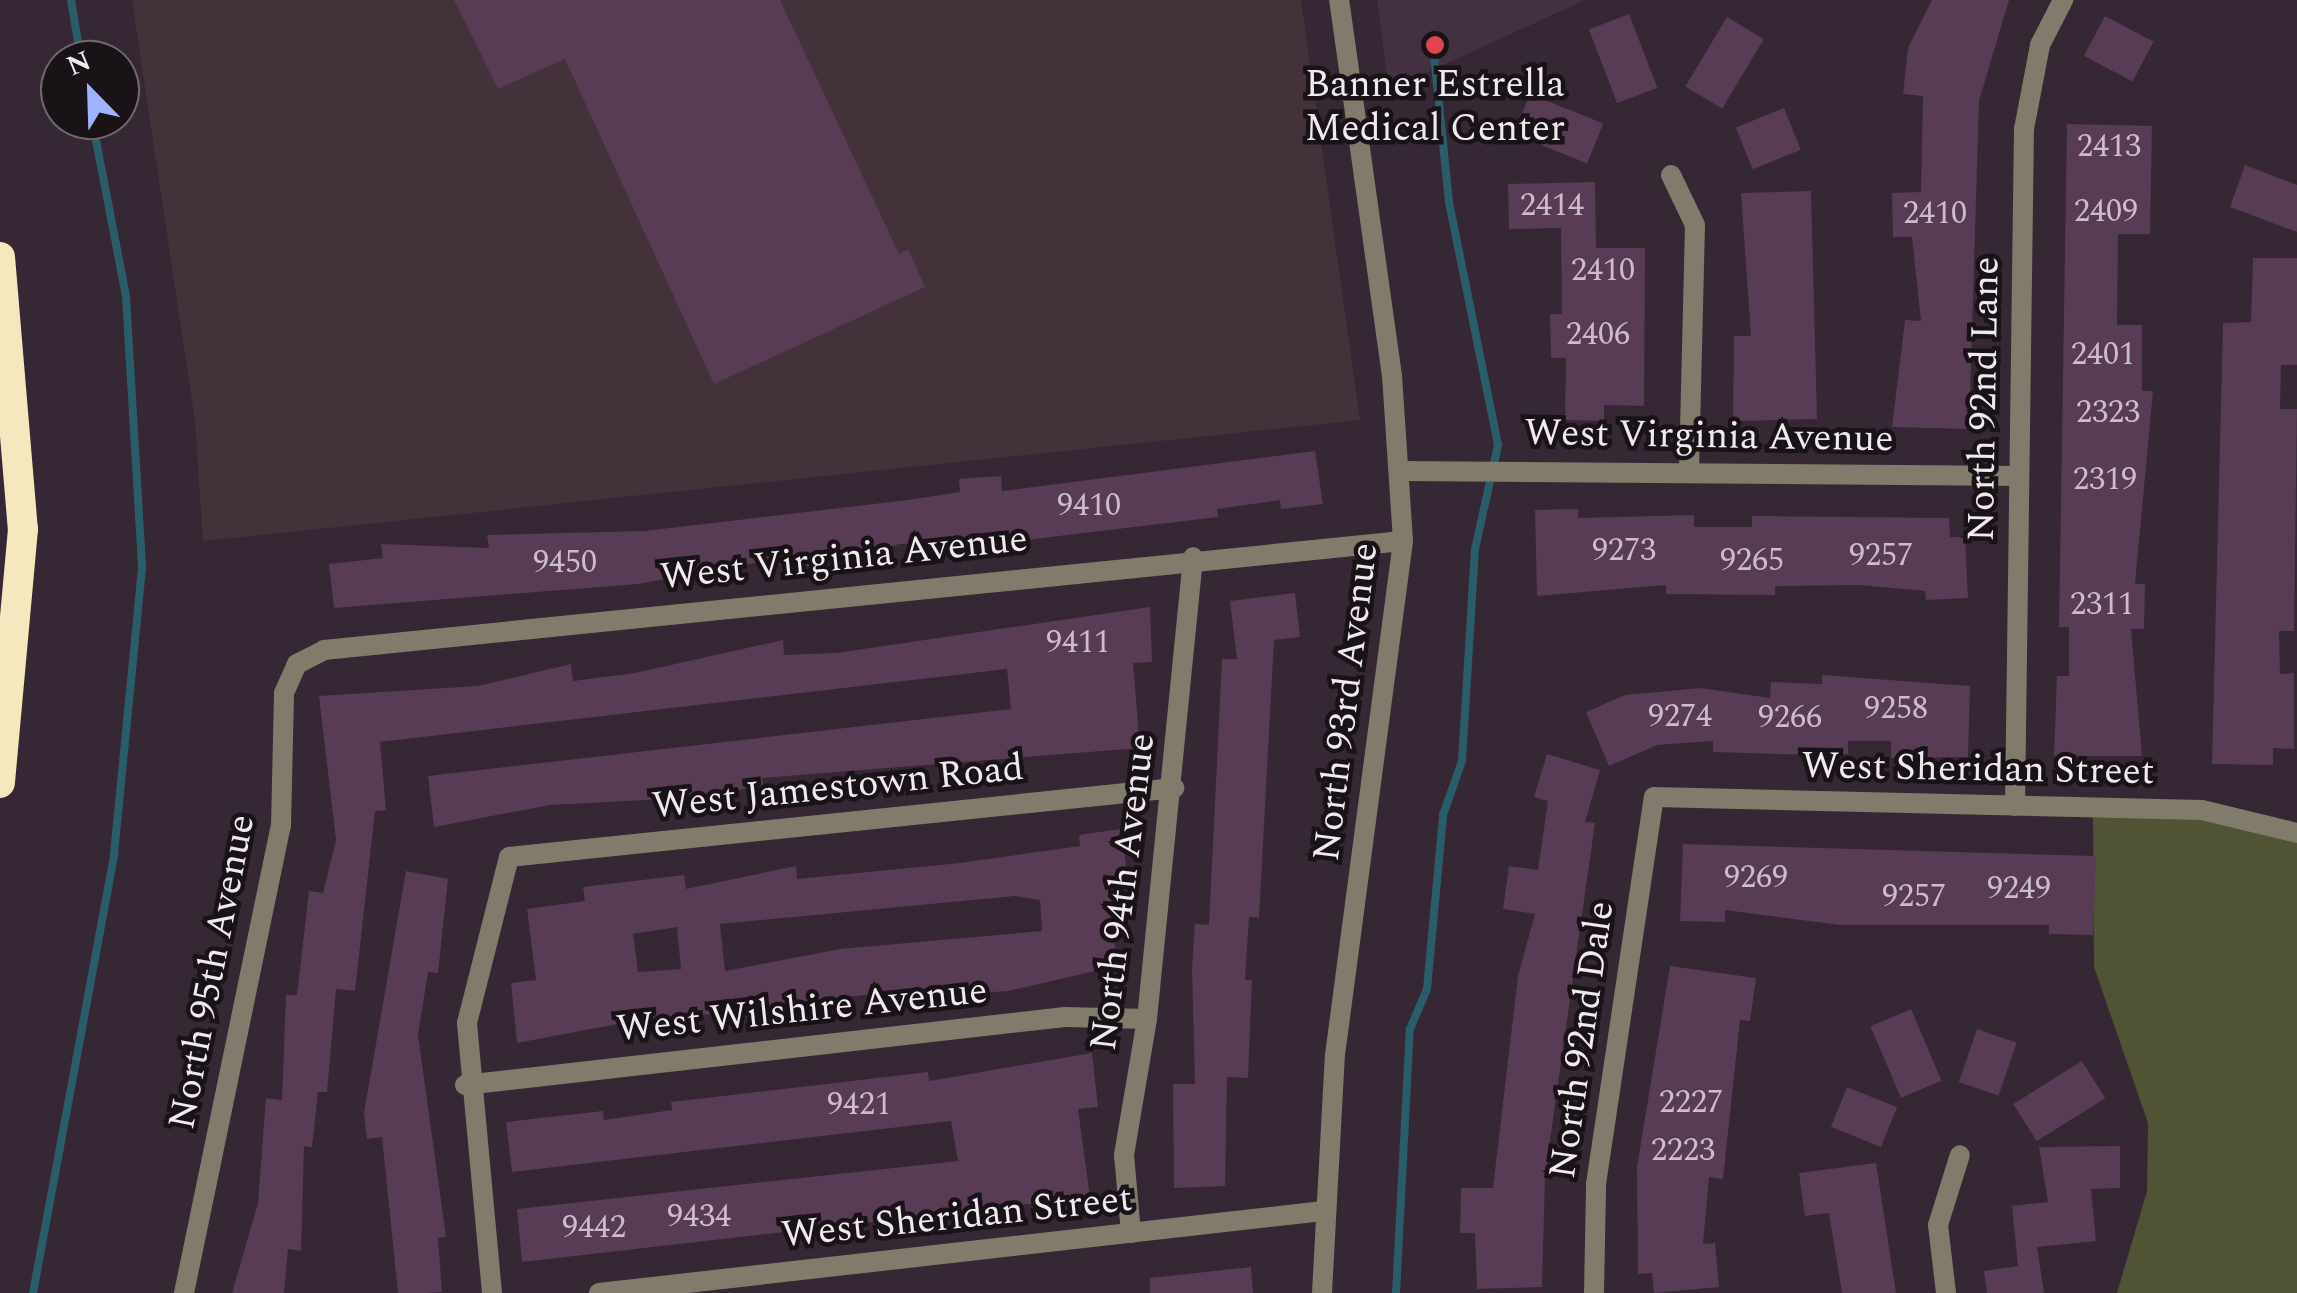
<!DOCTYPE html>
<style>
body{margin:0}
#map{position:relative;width:2297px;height:1293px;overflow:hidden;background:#352734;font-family:Spectral,serif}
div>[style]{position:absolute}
.commercial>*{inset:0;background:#44323b}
.built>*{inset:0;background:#433041}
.green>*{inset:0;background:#515434}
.stream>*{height:8px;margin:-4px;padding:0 4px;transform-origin:4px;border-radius:4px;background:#2a5d69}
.building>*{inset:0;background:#583b55;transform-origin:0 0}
.minor>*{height:20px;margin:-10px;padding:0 10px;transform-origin:10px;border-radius:10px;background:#807b6a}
.tertiary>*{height:20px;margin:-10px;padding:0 10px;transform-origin:10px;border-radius:10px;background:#807b6a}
.motorway>*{height:30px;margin:-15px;padding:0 15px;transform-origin:15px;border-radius:15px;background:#f6e8be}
.dots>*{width:28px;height:28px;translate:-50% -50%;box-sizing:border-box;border:5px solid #191318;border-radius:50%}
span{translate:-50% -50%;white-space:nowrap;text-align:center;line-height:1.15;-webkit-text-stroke:9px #191318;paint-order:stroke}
.number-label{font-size:32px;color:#cbbdc9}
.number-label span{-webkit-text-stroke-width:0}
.poi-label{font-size:38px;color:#f1e8f0}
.street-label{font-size:38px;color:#f1e8f0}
.north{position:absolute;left:40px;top:40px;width:100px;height:100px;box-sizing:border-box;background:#191318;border:2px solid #6f686e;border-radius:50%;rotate:337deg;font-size:28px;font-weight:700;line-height:40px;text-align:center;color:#f1e8f0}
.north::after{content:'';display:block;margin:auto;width:35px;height:45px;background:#9fb3fd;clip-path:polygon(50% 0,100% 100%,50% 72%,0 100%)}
</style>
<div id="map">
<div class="commercial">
<i style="clip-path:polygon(132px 0,1301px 0,1360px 420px,203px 541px,195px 421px)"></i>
</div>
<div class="built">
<i style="clip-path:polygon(1377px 0,1585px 0,1389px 90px)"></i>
</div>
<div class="green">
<i style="clip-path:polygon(2093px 808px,2202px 810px,2297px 833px,2297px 1293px,2117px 1293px,2147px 1191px,2148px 1123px,2094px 967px)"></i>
</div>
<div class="stream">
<i style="left:71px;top:0;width:61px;rotate:80.5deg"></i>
<i style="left:33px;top:1293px;width:446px;rotate:-79.5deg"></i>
<i style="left:114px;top:854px;width:289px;rotate:-84.4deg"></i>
<i style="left:142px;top:566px;width:270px;rotate:-93.4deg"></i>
<i style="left:126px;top:296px;width:179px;rotate:-100.9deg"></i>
<i style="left:1396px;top:1293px;width:264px;rotate:-87deg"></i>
<i style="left:1410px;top:1029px;width:43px;rotate:-67deg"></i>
<i style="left:1427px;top:989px;width:175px;rotate:-84.7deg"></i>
<i style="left:1443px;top:815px;width:57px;rotate:-70.6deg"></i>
<i style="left:1462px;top:761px;width:212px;rotate:-86.5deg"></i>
<i style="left:1475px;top:549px;width:107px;rotate:-77.5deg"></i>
<i style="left:1498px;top:445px;width:248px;rotate:-101.4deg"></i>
<i style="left:1449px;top:202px;width:159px;rotate:-95.8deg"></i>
</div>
<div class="building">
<i style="clip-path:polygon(454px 0,780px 0,899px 254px,908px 249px,925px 287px,714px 384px,565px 59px,498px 89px)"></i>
<i style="clip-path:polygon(1932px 0,2009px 0,1979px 101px,1969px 429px,1892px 427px,1905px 320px,1921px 321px,1912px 237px,1893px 237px,1892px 193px,1921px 192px,1923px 96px,1903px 94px,1908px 48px)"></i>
<i style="left:1629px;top:14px;width:79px;height:43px;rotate:69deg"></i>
<i style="left:2105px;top:16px;width:55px;height:45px;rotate:28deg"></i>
<i style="left:1727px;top:17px;width:43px;height:81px;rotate:31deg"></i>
<i style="left:1530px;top:94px;width:79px;height:43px;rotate:22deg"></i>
<i style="left:1784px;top:108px;width:45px;height:52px;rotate:68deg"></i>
<i style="clip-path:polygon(2067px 124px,2152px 126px,2150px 234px,2118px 234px,2117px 325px,2142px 325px,2142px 391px,2153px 391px,2135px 584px,2145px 584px,2144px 629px,2131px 629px,2142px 756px,2054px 756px,2057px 676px,2069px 676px,2069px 627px,2059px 627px)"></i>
<i style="clip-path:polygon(2245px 165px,2297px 185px,2297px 232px,2230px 207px)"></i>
<i style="clip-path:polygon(1595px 182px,1596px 248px,1645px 248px,1644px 406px,1604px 405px,1604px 421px,1565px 420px,1566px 358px,1551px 358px,1550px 314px,1562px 314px,1561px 228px,1509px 229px,1508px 184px)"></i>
<i style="clip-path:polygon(1811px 191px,1817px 419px,1733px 421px,1734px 336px,1751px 336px,1741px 193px)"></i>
<i style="clip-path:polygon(2253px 258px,2297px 258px,2297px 365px,2281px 365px,2280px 409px,2297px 409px,2294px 631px,2279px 631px,2280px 674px,2294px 673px,2294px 749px,2273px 748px,2273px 765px,2212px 764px,2223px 323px,2251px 322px)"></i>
<i style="clip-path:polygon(1315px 451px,1323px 504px,1281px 509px,1280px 500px,1217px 509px,1218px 517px,1017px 541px,900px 544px,809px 566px,754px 563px,638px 584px,334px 608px,329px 564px,383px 558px,381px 544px,489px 548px,487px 535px,644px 531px,908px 500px,960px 492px,959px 479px,1001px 476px,1002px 491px)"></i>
<i style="clip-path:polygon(1578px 509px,1578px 518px,1694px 515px,1694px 527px,1752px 527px,1752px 516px,1949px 518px,1950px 537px,1965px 537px,1968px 598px,1926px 600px,1925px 591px,1860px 585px,1775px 586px,1775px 595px,1666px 594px,1666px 585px,1537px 596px,1535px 510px)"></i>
<i style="clip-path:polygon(1295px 593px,1300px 637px,1274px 640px,1259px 918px,1249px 917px,1245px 980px,1252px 980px,1248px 1078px,1227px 1077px,1225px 1186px,1174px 1188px,1173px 1084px,1195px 1084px,1192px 968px,1195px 924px,1209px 925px,1222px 659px,1237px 659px,1230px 601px)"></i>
<i style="clip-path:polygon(1150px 607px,1152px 662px,1133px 663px,1140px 748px,762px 778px,763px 785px,703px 797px,550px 805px,434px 827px,428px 776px,1011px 709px,1007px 669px,380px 742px,386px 810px,375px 811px,355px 991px,336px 989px,327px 1092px,318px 1092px,312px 1147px,304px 1146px,301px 1251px,288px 1249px,284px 1293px,232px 1293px,258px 1203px,266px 1098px,282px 1100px,286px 995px,297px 995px,309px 891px,323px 893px,336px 840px,319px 696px,478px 686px,571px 664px,573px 681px,635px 673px,783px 640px,784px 655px,836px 653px)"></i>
<i style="clip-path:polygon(1822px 675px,1970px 686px,1968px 757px,1891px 758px,1891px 741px,1848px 741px,1848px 754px,1810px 755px,1713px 752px,1713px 741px,1657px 745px,1609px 766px,1586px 712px,1625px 695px,1700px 688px,1770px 698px,1771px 682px,1822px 684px)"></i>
<i style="clip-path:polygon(1547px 754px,1600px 770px,1585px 822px,1595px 823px,1545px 1176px,1542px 1287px,1477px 1289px,1475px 1233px,1460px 1233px,1461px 1188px,1493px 1188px,1518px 976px,1535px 914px,1503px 909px,1509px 866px,1538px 870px,1548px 801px,1534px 797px)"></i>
<i style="clip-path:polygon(evenodd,1121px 829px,1128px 879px,1109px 882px,1117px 966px,1008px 991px,965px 994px,965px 985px,787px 1003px,789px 1013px,748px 1020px,746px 1011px,633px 1021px,517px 1043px,511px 983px,536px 980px,527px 909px,585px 901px,583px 887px,684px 875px,686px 889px,796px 866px,797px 879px,960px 863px,1080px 846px,1079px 835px,1121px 829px,1015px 896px,1040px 900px,1042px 931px,840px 949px,725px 971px,720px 924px,1015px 896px,1121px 829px,677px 927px,681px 969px,638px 972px,633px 934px,677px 927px)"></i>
<i style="clip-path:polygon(1683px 844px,2096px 856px,2093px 935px,2049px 934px,2049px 925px,1840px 925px,1725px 910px,1725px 922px,1680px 921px)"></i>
<i style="clip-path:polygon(406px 871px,448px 879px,438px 973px,428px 972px,418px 1035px,446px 1237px,438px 1238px,442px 1292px,427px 1293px,398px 1293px,382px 1137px,367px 1139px,364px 1113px)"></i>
<i style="clip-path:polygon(1670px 966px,1756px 978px,1750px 1021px,1740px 1020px,1723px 1179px,1709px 1177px,1703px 1244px,1715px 1243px,1719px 1287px,1654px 1293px,1652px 1273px,1638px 1274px,1637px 1167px)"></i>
<i style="left:1911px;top:1009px;width:78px;height:44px;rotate:67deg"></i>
<i style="left:1977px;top:1029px;width:42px;height:56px;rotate:19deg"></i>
<i style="clip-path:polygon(1092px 1053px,1098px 1107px,1078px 1109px,1090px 1197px,522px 1262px,517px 1209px,958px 1161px,951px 1121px,512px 1172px,506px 1122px,603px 1111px,604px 1120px,672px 1110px,671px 1102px,928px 1072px,929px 1081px)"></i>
<i style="left:2082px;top:1061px;width:44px;height:81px;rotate:58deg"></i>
<i style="left:1847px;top:1087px;width:54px;height:43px;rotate:22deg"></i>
<i style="clip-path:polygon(2120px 1146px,2120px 1188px,2091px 1189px,2096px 1241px,2037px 1247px,2044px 1293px,1987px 1293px,1984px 1271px,2018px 1266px,2012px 1206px,2048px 1202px,2039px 1147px)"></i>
<i style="clip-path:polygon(1876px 1163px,1896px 1293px,1842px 1293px,1829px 1213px,1805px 1216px,1799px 1173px)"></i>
<i style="clip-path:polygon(1251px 1267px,1253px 1293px,1150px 1293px,1150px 1278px)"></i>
</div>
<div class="minor">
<i style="left:1671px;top:175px;width:55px;rotate:64.4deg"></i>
<i style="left:1695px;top:225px;width:245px;rotate:91.4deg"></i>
<i style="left:1399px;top:471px;width:620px;rotate:0.46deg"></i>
<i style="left:2015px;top:806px;width:677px;rotate:-89.24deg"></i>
<i style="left:2024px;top:129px;width:86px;rotate:-79.2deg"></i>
<i style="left:2040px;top:45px;width:51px;rotate:-62.9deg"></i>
<i style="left:465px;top:1085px;width:604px;rotate:-6.47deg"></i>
<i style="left:1065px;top:1017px;width:82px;rotate:1.4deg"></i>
<i style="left:1131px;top:1233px;width:78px;rotate:-95.1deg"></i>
<i style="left:1124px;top:1155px;width:138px;rotate:-80.4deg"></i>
<i style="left:1147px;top:1019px;width:464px;rotate:-84.3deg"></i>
<i style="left:184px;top:1293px;width:477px;rotate:-78.3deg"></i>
<i style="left:281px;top:826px;width:133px;rotate:-88.7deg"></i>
<i style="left:284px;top:693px;width:32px;rotate:-66deg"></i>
<i style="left:297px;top:664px;width:30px;rotate:-27deg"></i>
<i style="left:324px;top:650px;width:1084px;rotate:-5.77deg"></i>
<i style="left:492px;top:1293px;width:271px;rotate:-95.3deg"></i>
<i style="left:467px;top:1023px;width:171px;rotate:-75.8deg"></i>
<i style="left:509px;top:857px;width:669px;rotate:-5.92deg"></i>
<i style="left:599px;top:1293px;width:729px;rotate:-6.46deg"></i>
<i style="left:1594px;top:1293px;width:109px;rotate:-88.9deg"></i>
<i style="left:1596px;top:1184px;width:391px;rotate:-81.5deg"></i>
<i style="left:1654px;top:797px;width:548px;rotate:1.36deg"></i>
<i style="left:2202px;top:810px;width:98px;rotate:13.6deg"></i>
<i style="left:1946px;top:1293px;width:68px;rotate:-96.7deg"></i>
<i style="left:1938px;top:1225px;width:73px;rotate:-72.6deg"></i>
</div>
<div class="tertiary">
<i style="left:1322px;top:1293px;width:238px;rotate:-86.9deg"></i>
<i style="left:1335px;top:1055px;width:518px;rotate:-82.46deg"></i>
<i style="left:1403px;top:541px;width:165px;rotate:-93.8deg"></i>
<i style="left:1392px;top:376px;width:380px;rotate:-98deg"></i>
</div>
<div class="motorway">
<i style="left:0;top:257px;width:273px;rotate:85.2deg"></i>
<i style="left:23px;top:529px;width:255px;rotate:95.2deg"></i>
</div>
<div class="dots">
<i style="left:1435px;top:45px;background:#e0444e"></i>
</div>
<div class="number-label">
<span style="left:2109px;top:147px">2413</span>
<span style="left:1552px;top:206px">2414</span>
<span style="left:2106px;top:212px">2409</span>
<span style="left:1935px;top:214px">2410</span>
<span style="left:1603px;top:271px">2410</span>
<span style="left:1598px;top:335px">2406</span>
<span style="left:2103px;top:355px">2401</span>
<span style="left:2108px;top:413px">2323</span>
<span style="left:2105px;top:480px">2319</span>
<span style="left:1089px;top:506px">9410</span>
<span style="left:1624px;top:551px">9273</span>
<span style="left:1881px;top:556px">9257</span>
<span style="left:1752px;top:561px">9265</span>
<span style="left:565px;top:563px">9450</span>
<span style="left:2102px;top:605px">2311</span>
<span style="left:1078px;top:643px">9411</span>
<span style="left:1896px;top:709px">9258</span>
<span style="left:1680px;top:717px">9274</span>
<span style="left:1790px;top:718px">9266</span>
<span style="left:1756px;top:878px">9269</span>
<span style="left:2019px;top:889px">9249</span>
<span style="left:1914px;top:897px">9257</span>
<span style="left:1691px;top:1103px">2227</span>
<span style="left:859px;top:1105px">9421</span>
<span style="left:1683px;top:1151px">2223</span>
<span style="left:699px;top:1217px">9434</span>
<span style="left:594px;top:1228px">9442</span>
</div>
<div class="poi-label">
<span style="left:1435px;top:108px">Banner Estrella<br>Medical Center</span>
</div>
<div class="street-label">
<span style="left:1985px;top:399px;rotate:-89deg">North 92nd Lane</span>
<span style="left:1709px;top:437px;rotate:1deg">West Virginia Avenue</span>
<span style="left:844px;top:559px;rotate:-6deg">West Virginia Avenue</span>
<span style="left:1347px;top:702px;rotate:-83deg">North 93rd Avenue</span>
<span style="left:1978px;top:770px;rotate:1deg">West Sheridan Street</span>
<span style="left:838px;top:788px;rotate:-6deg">West Jamestown Road</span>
<span style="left:1124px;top:892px;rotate:-83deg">North 94th Avenue</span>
<span style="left:213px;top:972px;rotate:-79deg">North 95th Avenue</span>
<span style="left:802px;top:1011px;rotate:-6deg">West Wilshire Avenue</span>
<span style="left:1583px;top:1040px;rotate:-82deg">North 92nd Dale</span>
<span style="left:957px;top:1218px;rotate:-6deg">West Sheridan Street</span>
</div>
<div class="north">N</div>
</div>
